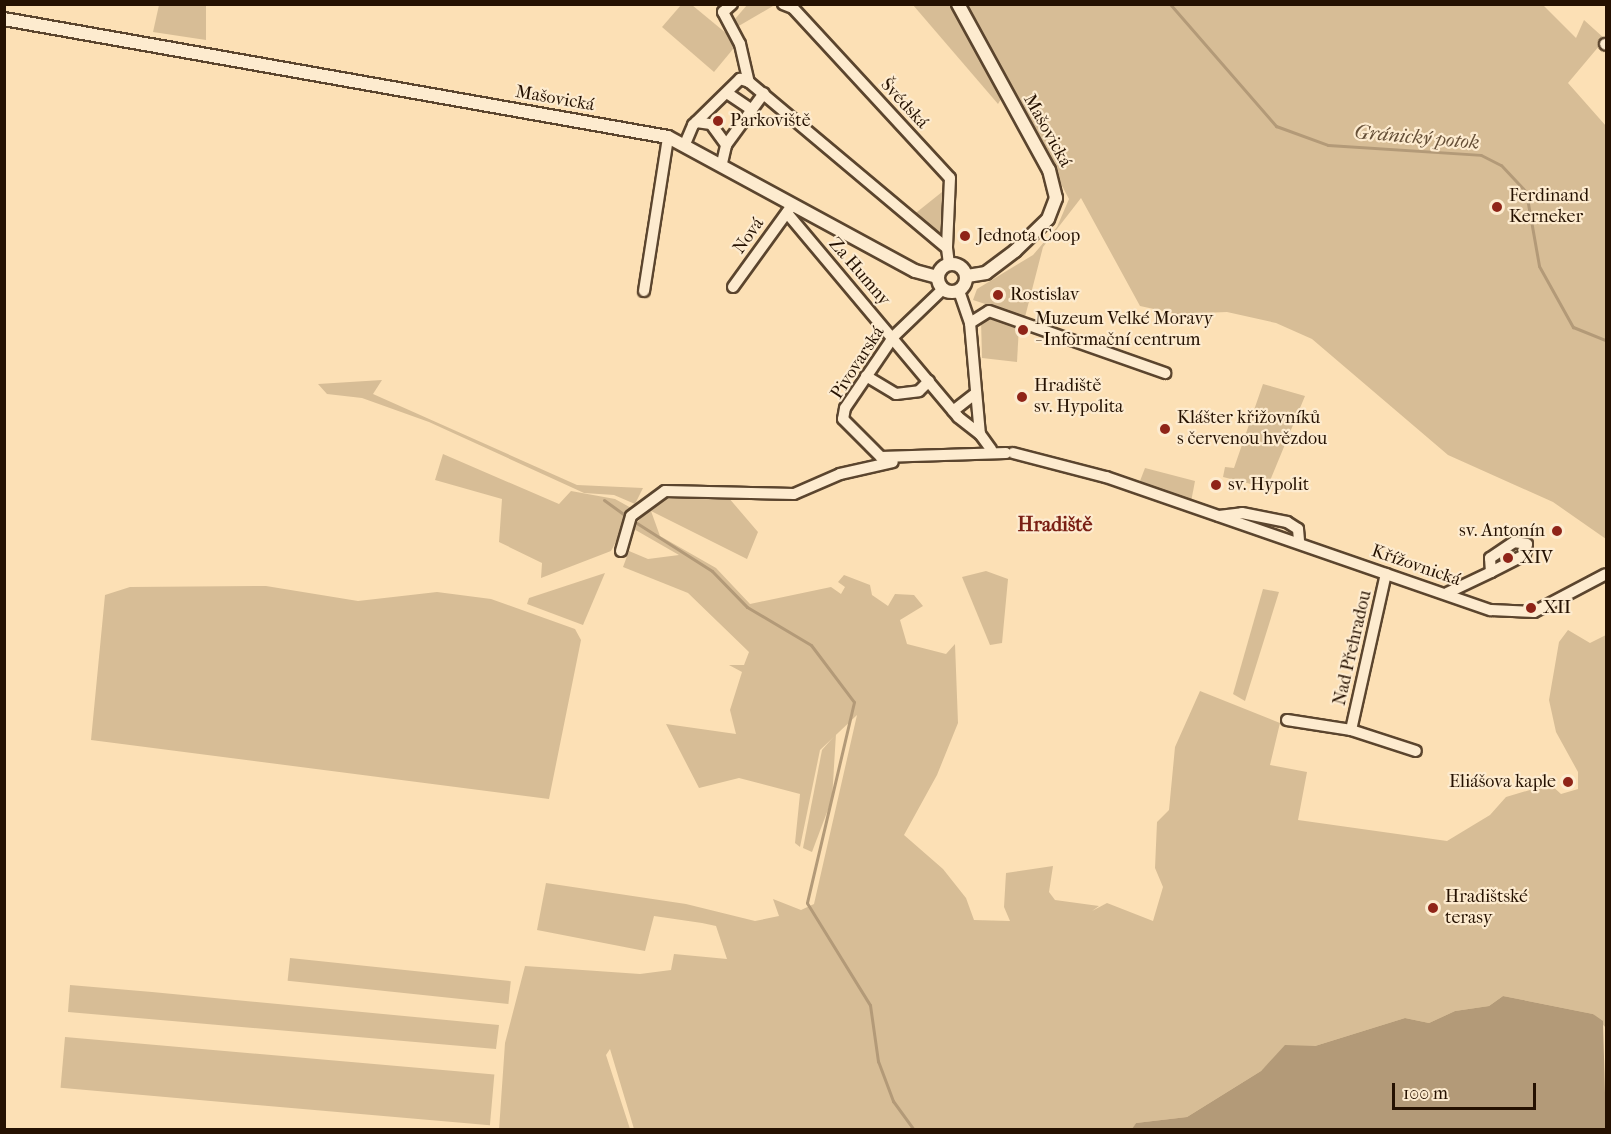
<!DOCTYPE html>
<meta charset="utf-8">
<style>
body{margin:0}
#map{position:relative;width:1611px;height:1134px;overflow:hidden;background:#fce0b5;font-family:"IM FELL French Canon",serif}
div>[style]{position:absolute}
.green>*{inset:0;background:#d7bd96;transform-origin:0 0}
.water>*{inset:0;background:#b39a78}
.stream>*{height:3px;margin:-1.5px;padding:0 1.5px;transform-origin:1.5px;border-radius:1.5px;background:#b39a78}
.roads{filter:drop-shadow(2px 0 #5b452e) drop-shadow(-2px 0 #5b452e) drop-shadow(0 2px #5b452e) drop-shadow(0 -2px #5b452e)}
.minor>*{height:10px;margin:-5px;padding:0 5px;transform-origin:5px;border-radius:5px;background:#fdebcf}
.tertiary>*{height:12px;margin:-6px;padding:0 6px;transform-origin:6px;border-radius:6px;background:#fdebcf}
.tertiary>.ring{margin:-6px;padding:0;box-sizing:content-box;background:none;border:12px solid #fdebcf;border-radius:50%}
.dots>*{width:16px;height:16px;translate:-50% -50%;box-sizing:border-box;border:3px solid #fdebcf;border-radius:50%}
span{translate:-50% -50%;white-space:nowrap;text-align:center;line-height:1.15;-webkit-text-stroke:4.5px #fdebcf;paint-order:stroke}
.street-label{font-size:18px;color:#251101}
.poi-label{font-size:18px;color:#251101}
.left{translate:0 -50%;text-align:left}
.right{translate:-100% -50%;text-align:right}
.water-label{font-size:20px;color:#654f37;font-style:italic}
.neighbourhood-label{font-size:20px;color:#7a1f14;font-weight:700}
.frame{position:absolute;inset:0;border:6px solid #251101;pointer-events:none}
.scale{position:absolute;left:1392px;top:1083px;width:144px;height:27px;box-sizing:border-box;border:3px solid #251101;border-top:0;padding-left:8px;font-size:18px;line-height:21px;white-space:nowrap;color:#251101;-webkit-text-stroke:4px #fdebcf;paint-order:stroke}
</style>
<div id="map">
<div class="green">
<i style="clip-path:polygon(1542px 4px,1576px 38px,1584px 20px,1605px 39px,1568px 83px,1606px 126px,1606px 539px,1553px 502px,1448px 455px,1312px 339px,1276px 323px,1227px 312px,1177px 314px,1140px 306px,1081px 198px,1043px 247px,1025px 317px,973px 300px,977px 289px,1033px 255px,1057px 227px,1069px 199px,966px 5px)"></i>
<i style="clip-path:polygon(159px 5px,206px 5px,206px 40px,153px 32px)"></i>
<i style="clip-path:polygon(681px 5px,692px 5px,738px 43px,714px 72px,662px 27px)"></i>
<i style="clip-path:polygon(747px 5px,769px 5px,773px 6px,737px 27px,735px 19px)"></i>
<i style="clip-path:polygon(913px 5px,951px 5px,1001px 99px,998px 104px)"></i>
<i style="clip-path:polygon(947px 188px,944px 231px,937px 236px,912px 216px)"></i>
<i style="clip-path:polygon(994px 316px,1019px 326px,1017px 362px,982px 358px,981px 320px)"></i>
<i style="clip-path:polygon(382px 380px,373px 394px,577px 485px,643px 488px,635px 504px,614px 495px,584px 493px,429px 422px,362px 398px,327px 394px,318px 384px)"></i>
<i style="clip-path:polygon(1263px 384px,1305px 396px,1267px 488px,1223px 477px,1225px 467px,1234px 468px)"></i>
<i style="clip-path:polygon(443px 454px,559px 504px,571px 491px,615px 499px,633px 509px,611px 551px,541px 578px,542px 563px,499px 542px,502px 499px,435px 480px)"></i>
<i style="clip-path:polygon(1145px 468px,1195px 481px,1191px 502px,1140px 481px)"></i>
<i style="clip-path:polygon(661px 496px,728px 497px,758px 532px,747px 559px,651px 511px,660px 536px,716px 568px,750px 604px,831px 587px,841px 594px,845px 587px,838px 582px,844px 575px,870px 585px,872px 595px,888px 606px,895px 594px,914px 595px,923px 606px,900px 620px,907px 644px,946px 654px,955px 644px,958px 723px,937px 775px,904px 835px,943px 869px,966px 898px,974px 920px,1010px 921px,1004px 907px,1006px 873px,1053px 866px,1049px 892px,1055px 900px,1099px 906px,1092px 911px,1107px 903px,1153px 921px,1163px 887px,1155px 868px,1157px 822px,1169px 810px,1175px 747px,1200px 691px,1280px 723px,1270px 765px,1307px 772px,1298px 820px,1447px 841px,1490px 815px,1506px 797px,1550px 784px,1561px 794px,1578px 789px,1578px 772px,1556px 732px,1549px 700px,1559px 642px,1568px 630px,1590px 643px,1606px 635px,1606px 1028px,1593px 1014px,1503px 996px,1489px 1006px,1455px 1011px,1429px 1023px,1405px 1018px,1315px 1046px,1285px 1046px,1261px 1071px,1187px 1117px,1136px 1123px,1132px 1130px,634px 1129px,610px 1049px,606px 1055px,630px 1129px,499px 1130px,505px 1043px,525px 966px,640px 974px,671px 970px,674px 954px,727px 959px,716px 926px,702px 923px,654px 916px,645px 951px,537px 930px,546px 883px,686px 904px,755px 921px,779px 916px,773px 899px,801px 910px,814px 904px,857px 715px,820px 750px,800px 847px,795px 843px,800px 794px,739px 778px,699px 788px,666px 724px,736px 734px,730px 710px,742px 672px,729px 665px,744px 665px,749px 652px,688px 593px,623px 567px,629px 551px,648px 559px,679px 555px,632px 528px)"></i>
<i style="clip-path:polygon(986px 571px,1008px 579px,1002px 643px,990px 645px,962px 577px)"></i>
<i style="clip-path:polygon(605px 573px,583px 625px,527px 604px,529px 598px)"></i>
<i style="clip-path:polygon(266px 586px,358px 601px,437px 592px,491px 599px,575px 629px,581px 640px,549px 799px,91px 740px,105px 595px,130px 587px)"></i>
<i style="clip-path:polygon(1263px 589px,1279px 592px,1245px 701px,1233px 694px)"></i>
<i style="clip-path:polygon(836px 734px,832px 799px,812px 852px,803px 848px,822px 750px)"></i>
<i style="left:290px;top:958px;width:222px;height:23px;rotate:6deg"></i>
<i style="clip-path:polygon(70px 985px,152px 992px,499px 1025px,496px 1049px,68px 1012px)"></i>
<i style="left:65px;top:1037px;width:431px;height:51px;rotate:5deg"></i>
</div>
<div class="water">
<i style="clip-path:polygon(1503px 996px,1593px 1014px,1603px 1021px,1606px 1129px,1132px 1129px,1136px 1123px,1187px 1117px,1261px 1071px,1285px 1045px,1315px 1046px,1405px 1018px,1429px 1023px,1455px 1011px,1489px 1006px)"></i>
</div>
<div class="stream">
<i style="left:1170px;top:4px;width:162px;rotate:49deg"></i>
<i style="left:1276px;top:126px;width:55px;rotate:20.1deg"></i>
<i style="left:1328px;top:145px;width:153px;rotate:3.7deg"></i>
<i style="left:1481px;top:155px;width:22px;rotate:27deg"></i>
<i style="left:1501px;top:165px;width:37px;rotate:47deg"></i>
<i style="left:1526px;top:192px;width:75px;rotate:80deg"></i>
<i style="left:1539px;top:266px;width:70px;rotate:60.9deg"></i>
<i style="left:1573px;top:327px;width:35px;rotate:22deg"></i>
<i style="left:604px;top:500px;width:29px;rotate:36deg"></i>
<i style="left:632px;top:520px;width:95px;rotate:32.5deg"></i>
<i style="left:712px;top:571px;width:50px;rotate:45.8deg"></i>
<i style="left:747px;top:607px;width:74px;rotate:30.7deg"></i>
<i style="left:811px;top:645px;width:71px;rotate:53deg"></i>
<i style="left:854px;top:702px;width:206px;rotate:103.2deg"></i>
<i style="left:807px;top:903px;width:120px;rotate:58.3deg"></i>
<i style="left:870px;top:1005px;width:57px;rotate:81.9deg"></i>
<i style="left:878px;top:1061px;width:43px;rotate:69.4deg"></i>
<i style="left:893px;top:1101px;width:36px;rotate:54deg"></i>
</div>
<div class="roads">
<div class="minor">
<i style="left:732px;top:4px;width:12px;rotate:138deg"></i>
<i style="left:723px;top:12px;width:36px;rotate:62deg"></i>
<i style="left:740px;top:44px;width:39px;rotate:77deg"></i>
<i style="left:749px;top:82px;width:258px;rotate:40deg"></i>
<i style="left:947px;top:248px;width:16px;rotate:83deg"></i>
<i style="left:783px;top:4px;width:11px;rotate:22deg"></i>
<i style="left:793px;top:8px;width:231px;rotate:47.3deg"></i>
<i style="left:950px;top:178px;width:70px;rotate:92.5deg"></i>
<i style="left:1605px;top:44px;width:1px;rotate:45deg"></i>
<i style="left:727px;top:93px;width:27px;rotate:34deg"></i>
<i style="left:696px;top:122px;width:15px;rotate:8deg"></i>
<i style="left:711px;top:124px;width:26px;rotate:54deg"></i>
<i style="left:685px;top:144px;width:21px;rotate:-67deg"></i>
<i style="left:693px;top:125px;width:66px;rotate:-44.4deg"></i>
<i style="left:740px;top:79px;width:9px;rotate:18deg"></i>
<i style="left:722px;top:163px;width:18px;rotate:-77deg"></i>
<i style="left:726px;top:145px;width:64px;rotate:-53.8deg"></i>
<i style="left:787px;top:213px;width:266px;rotate:50deg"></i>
<i style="left:958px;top:417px;width:28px;rotate:38deg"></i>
<i style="left:733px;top:287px;width:99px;rotate:-54.1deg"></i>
<i style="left:943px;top:289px;width:68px;rotate:136.2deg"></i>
<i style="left:894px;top:336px;width:87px;rotate:124.2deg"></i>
<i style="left:845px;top:408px;width:11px;rotate:100deg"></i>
<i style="left:843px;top:419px;width:54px;rotate:45deg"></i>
<i style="left:881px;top:457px;width:125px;rotate:-1.8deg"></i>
<i style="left:644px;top:291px;width:156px;rotate:-81.1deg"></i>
<i style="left:959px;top:291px;width:34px;rotate:71deg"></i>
<i style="left:970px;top:323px;width:111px;rotate:84.9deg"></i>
<i style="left:980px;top:434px;width:19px;rotate:54deg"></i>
<i style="left:970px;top:323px;width:22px;rotate:-32deg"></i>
<i style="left:989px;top:311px;width:187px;rotate:19.4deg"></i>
<i style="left:866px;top:376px;width:35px;rotate:31deg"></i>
<i style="left:896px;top:394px;width:23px;rotate:-7deg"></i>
<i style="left:919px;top:391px;width:14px;rotate:-45deg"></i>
<i style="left:953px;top:411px;width:29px;rotate:-38deg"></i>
<i style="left:1013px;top:453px;width:96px;rotate:14.5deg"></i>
<i style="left:1106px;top:477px;width:407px;rotate:19.1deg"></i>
<i style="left:1491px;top:610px;width:43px;rotate:2.7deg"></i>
<i style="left:1534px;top:612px;width:81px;rotate:-27.8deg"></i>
<i style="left:1219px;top:516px;width:23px;rotate:-7deg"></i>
<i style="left:1242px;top:513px;width:46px;rotate:11.3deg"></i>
<i style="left:1287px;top:522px;width:13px;rotate:32deg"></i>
<i style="left:1298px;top:529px;width:12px;rotate:85deg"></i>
<i style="left:621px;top:551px;width:36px;rotate:-74deg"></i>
<i style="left:631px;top:516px;width:42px;rotate:-36.3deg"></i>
<i style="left:665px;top:491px;width:129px;rotate:1.3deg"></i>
<i style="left:794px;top:494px;width:50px;rotate:-23.5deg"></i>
<i style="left:840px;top:474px;width:54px;rotate:-12.8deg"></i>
<i style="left:1447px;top:593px;width:49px;rotate:-25.5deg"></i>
<i style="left:1491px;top:572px;width:38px;rotate:-27deg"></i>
<i style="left:1525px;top:555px;width:11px;rotate:-80deg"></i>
<i style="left:1527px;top:544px;width:13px;rotate:-171deg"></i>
<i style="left:1514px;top:542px;width:29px;rotate:146deg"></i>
<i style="left:1490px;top:558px;width:14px;rotate:86deg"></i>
<i style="left:1287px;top:720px;width:65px;rotate:8.9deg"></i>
<i style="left:1351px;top:730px;width:68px;rotate:17.9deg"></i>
<i style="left:1351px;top:730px;width:160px;rotate:-77.4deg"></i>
</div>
<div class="tertiary">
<i style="left:958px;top:4px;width:189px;rotate:61.3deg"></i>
<i style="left:1049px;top:170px;width:29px;rotate:76deg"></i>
<i style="left:1056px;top:198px;width:22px;rotate:111deg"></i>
<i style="left:1048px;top:219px;width:46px;rotate:135.9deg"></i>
<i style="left:1015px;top:251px;width:36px;rotate:143deg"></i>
<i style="left:986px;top:273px;width:19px;rotate:171deg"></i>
<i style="left:4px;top:19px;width:674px;rotate:10.08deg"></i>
<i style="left:668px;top:137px;width:281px;rotate:28.5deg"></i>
<i style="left:915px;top:271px;width:24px;rotate:15deg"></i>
<i class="ring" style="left:938px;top:264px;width:16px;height:16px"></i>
</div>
</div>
<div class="dots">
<i style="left:718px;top:121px;background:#8f2418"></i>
<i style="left:1497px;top:207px;background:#8f2418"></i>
<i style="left:965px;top:236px;background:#8f2418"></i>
<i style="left:998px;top:295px;background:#8f2418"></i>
<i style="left:1023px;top:330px;background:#8f2418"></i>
<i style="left:1022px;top:397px;background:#8f2418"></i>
<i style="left:1165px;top:429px;background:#8f2418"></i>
<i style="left:1216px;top:485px;background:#8f2418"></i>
<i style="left:1557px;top:531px;background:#8f2418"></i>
<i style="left:1508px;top:558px;background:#8f2418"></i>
<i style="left:1531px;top:608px;background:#8f2418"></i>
<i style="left:1568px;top:782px;background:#8f2418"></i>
<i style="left:1433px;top:908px;background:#8f2418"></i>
</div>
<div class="street-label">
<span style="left:555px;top:99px;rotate:10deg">Mašovická</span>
<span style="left:904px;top:104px;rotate:47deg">Švédská</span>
<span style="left:1047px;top:131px;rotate:61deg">Mašovická</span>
<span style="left:749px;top:236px;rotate:-55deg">Nová</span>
<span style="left:859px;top:272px;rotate:49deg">Za Humny</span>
<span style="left:858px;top:363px;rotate:-57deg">Pivovarská</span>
<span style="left:1416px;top:566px;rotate:19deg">Křížovnická</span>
<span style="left:1353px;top:648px;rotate:-77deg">Nad Přehradou</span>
</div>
<div class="poi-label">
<span class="left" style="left:730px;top:121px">Parkoviště</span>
<span class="left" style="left:1509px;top:207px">Ferdinand<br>Kerneker</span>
<span class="left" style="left:977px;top:236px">Jednota Coop</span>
<span class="left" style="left:1010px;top:295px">Rostislav</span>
<span class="left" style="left:1035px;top:330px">Muzeum Velké Moravy<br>- Informační centrum</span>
<span class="left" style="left:1034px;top:397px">Hradiště<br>sv. Hypolita</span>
<span class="left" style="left:1177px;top:429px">Klášter křižovníků<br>s červenou hvězdou</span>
<span class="left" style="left:1228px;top:485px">sv. Hypolit</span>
<span class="right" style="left:1545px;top:531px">sv. Antonín</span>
<span class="left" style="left:1520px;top:558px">XIV</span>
<span class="left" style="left:1543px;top:608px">XII</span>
<span class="right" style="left:1556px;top:782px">Eliášova kaple</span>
<span class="left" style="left:1445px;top:908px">Hradištské<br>terasy</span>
</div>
<div class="water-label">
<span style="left:1417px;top:137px;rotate:5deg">Gránický potok</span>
</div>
<div class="neighbourhood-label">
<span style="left:1055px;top:524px">Hradiště</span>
</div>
<div class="frame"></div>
<div class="scale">100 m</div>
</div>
